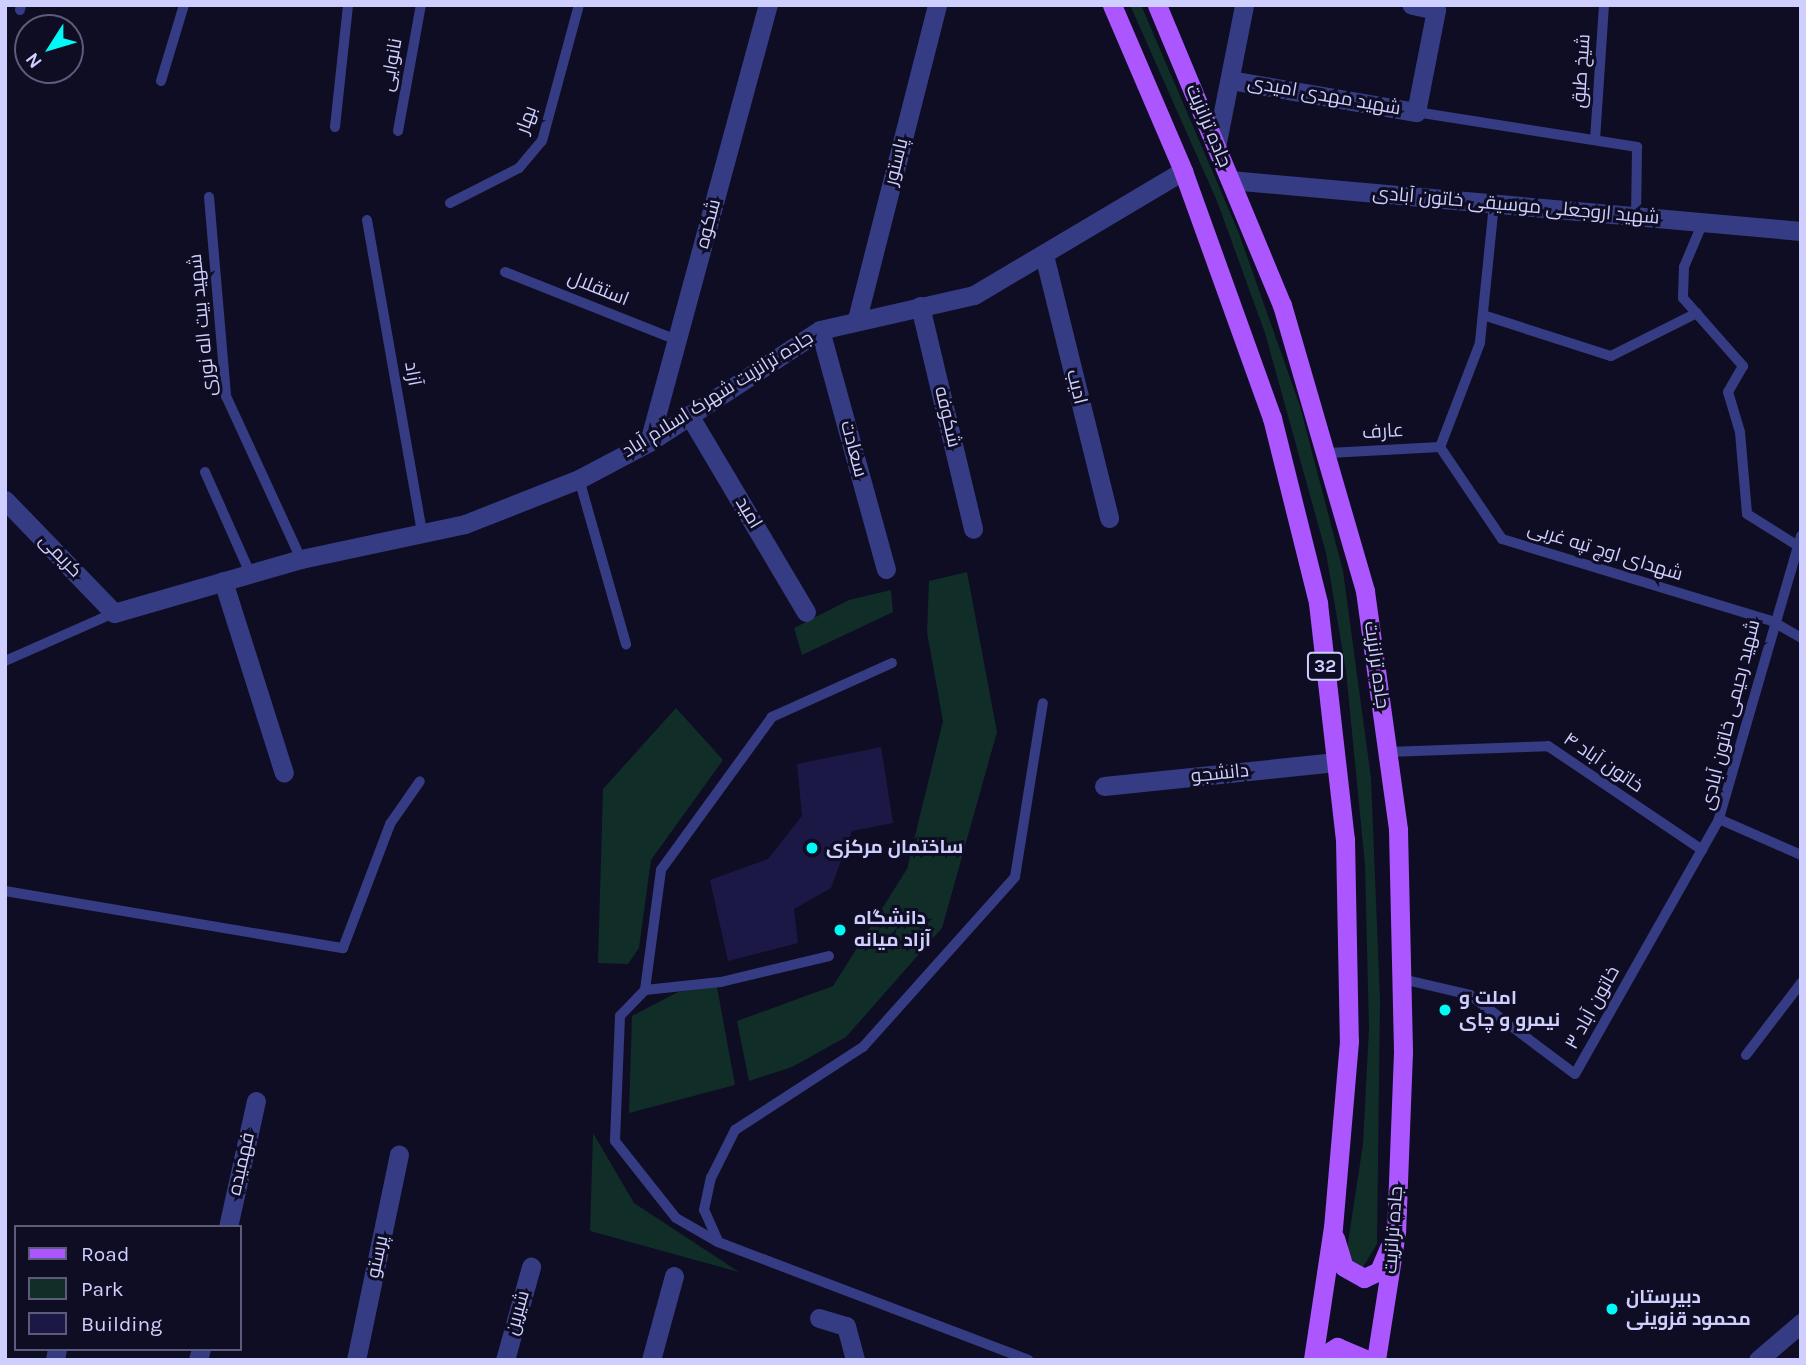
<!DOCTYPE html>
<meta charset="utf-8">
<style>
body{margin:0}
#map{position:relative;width:1806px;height:1365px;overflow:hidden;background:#0e0d23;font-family:Karla,Cairo,sans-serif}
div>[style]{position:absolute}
.green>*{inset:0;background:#102d28}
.building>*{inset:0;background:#1c1845}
.service>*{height:10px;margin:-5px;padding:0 5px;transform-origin:5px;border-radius:5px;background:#363c84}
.minor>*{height:19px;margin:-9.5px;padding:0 9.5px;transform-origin:9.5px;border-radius:9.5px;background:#363c84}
.primary>*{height:19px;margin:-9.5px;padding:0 9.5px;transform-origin:9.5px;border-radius:9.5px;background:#ab56ff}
.dots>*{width:19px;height:19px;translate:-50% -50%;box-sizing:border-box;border:4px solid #0e0d23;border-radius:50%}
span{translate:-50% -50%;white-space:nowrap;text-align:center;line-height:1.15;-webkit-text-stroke:6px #0e0d23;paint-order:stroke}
.shield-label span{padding:2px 5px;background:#0e0d23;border:2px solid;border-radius:5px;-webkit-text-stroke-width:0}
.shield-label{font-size:18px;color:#cfcfff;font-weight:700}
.street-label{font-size:19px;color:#cfcfff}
.poi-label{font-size:19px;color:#cfcfff;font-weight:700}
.left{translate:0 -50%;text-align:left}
.frame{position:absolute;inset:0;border:7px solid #cfcfff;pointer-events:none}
.legend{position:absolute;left:14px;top:1225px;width:228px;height:126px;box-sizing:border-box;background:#0e0d23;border:2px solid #5b5b7b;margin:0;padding:9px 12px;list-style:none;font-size:21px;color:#cfcfff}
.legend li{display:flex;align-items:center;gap:14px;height:35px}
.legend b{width:35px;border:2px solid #5b5b7b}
.north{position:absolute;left:14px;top:14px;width:70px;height:70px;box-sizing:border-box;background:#0e0d23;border:2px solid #5b5b7b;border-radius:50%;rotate:233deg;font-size:19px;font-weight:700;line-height:28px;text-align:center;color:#cfcfff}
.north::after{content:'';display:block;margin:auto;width:24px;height:32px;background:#00faf5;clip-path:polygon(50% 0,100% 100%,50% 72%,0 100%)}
</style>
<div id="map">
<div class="green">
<i style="clip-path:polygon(1130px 5px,1141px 5px,1238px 231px,1300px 406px,1343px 571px,1371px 778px,1380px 1000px,1377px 1244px,1363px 1267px,1354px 1264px,1347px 1249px,1363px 1144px,1369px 1028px,1365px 865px,1346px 671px,1326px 553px,1265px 333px,1217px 201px)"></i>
<i style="clip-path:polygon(967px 572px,997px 732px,942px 928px,846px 1037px,792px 1067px,749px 1081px,737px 1021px,833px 986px,907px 869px,943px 721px,927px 632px,929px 581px)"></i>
<i style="clip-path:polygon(891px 590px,893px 612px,802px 655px,794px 628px,849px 600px)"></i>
<i style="clip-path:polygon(676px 708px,723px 760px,651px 860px,639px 948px,628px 964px,598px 963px,603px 789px)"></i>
<i style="clip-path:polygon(717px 987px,735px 1085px,629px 1113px,632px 1016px,678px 992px)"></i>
<i style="clip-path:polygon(593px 1133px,634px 1203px,739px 1272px,590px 1231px)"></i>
</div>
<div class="building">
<i style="clip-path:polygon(881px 747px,893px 823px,852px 831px,831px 888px,794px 909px,798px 943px,728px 961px,710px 880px,768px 859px,802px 816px,797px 764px)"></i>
</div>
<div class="service">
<i style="left:20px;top:10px;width:5px;rotate:-79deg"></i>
<i style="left:161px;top:81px;width:79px;rotate:-73.2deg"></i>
<i style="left:1416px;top:112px;width:224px;rotate:9deg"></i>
<i style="left:1637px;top:147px;width:69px;rotate:90.8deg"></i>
<i style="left:335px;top:127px;width:123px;rotate:-83.9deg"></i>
<i style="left:398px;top:131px;width:128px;rotate:-79.7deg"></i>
<i style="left:1595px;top:140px;width:135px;rotate:-86.2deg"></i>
<i style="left:209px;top:197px;width:200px;rotate:85.1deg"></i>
<i style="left:226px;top:396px;width:179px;rotate:65.3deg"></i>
<i style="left:450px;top:203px;width:77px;rotate:-26.9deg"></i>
<i style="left:519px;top:168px;width:35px;rotate:-50deg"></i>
<i style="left:542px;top:141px;width:141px;rotate:-74.8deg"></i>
<i style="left:1494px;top:204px;width:140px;rotate:95.8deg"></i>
<i style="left:1480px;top:343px;width:111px;rotate:111deg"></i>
<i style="left:1440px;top:447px;width:111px;rotate:56deg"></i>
<i style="left:1502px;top:539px;width:282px;rotate:16.9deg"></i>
<i style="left:1772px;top:621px;width:34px;rotate:30deg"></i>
<i style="left:367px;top:220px;width:318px;rotate:80deg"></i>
<i style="left:1703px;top:222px;width:49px;rotate:112.9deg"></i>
<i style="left:1684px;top:267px;width:31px;rotate:92deg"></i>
<i style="left:1683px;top:298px;width:91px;rotate:48.6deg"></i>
<i style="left:1743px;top:366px;width:30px;rotate:120deg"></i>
<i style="left:1728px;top:392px;width:42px;rotate:73.3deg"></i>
<i style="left:1740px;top:432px;width:82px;rotate:85.1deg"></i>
<i style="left:1747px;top:514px;width:60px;rotate:32.1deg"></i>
<i style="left:505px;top:272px;width:185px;rotate:21.6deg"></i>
<i style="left:1483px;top:315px;width:134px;rotate:17.8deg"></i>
<i style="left:1611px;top:356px;width:96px;rotate:-26.6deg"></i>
<i style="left:1329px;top:453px;width:111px;rotate:-3.1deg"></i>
<i style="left:205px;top:472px;width:111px;rotate:66deg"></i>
<i style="left:579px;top:479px;width:172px;rotate:74.1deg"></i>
<i style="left:1801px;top:536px;width:295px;rotate:106.2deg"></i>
<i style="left:1719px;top:819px;width:90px;rotate:23.7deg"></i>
<i style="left:5px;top:661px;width:119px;rotate:-23.8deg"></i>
<i style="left:892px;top:663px;width:132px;rotate:155.8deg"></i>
<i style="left:772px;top:717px;width:189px;rotate:126deg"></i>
<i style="left:661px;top:870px;width:121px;rotate:97.6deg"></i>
<i style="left:645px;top:990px;width:36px;rotate:134deg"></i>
<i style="left:620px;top:1016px;width:125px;rotate:92.3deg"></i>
<i style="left:615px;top:1141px;width:98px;rotate:51.6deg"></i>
<i style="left:676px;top:1218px;width:48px;rotate:29.7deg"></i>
<i style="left:718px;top:1242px;width:332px;rotate:20.8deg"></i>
<i style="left:1388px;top:752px;width:160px;rotate:-2.1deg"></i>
<i style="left:1548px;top:746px;width:186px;rotate:34deg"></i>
<i style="left:5px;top:891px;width:343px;rotate:9.6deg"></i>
<i style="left:343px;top:948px;width:133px;rotate:-69.2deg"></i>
<i style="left:390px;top:824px;width:52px;rotate:-55.1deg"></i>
<i style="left:1402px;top:979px;width:70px;rotate:13.2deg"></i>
<i style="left:1470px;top:995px;width:131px;rotate:37deg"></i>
<i style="left:1575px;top:1074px;width:293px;rotate:-60.5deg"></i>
<i style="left:645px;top:990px;width:76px;rotate:-6deg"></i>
<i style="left:721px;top:982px;width:111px;rotate:-13.5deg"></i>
<i style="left:1746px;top:1055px;width:91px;rotate:-52.6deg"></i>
<i style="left:718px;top:1241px;width:34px;rotate:-114deg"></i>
<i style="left:704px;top:1210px;width:33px;rotate:-78deg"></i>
<i style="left:711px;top:1178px;width:54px;rotate:-63.4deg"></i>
<i style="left:735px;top:1130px;width:153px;rotate:-33deg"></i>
<i style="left:863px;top:1047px;width:228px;rotate:-48.2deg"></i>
<i style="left:1015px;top:877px;width:176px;rotate:-80.9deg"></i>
</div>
<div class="minor">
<i style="left:1230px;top:80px;width:189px;rotate:9.8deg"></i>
<i style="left:1416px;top:112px;width:104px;rotate:-78.9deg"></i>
<i style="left:1436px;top:10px;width:25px;rotate:-168deg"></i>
<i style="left:1216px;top:147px;width:145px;rotate:-78.8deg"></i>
<i style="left:1230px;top:180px;width:573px;rotate:5.1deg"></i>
<i style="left:1044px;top:255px;width:271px;rotate:76.1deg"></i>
<i style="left:920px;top:306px;width:229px;rotate:76.6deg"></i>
<i style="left:857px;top:319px;width:324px;rotate:-75.7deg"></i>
<i style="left:820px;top:330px;width:248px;rotate:74.6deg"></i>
<i style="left:689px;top:415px;width:229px;rotate:59.3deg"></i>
<i style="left:649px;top:442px;width:453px;rotate:-74.8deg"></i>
<i style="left:5px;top:500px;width:157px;rotate:46deg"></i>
<i style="left:114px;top:613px;width:195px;rotate:-16.1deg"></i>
<i style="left:301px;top:559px;width:168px;rotate:-12deg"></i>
<i style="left:465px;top:524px;width:123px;rotate:-21.5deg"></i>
<i style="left:579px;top:479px;width:79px;rotate:-27.9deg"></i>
<i style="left:649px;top:442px;width:204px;rotate:-33.2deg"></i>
<i style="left:820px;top:330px;width:158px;rotate:-12.8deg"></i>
<i style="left:974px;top:295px;width:243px;rotate:-30.7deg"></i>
<i style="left:223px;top:581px;width:201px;rotate:72.4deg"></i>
<i style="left:1104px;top:786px;width:233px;rotate:-5.9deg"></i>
<i style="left:228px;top:1227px;width:129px;rotate:-77.5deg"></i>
<i style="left:819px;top:1318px;width:28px;rotate:17deg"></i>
<i style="left:846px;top:1326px;width:35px;rotate:75deg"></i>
<i style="left:55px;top:1360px;width:11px;rotate:-80deg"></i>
<i style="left:198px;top:1360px;width:11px;rotate:-75deg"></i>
<i style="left:356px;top:1360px;width:210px;rotate:-78.2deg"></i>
<i style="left:505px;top:1360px;width:97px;rotate:-74.4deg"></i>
<i style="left:651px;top:1360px;width:87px;rotate:-74.7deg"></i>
<i style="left:1758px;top:1360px;width:57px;rotate:-40.7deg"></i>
</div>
<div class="primary">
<i style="left:1112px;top:5px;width:181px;rotate:66.8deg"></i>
<i style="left:1183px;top:171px;width:263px;rotate:70.2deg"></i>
<i style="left:1272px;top:418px;width:191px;rotate:76deg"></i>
<i style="left:1318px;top:603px;width:238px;rotate:83.5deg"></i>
<i style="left:1345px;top:839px;width:202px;rotate:88.9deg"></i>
<i style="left:1349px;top:1041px;width:187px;rotate:94.9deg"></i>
<i style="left:1333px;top:1227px;width:134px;rotate:98.6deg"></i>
<i style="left:1157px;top:5px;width:325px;rotate:67.4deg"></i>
<i style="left:1282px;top:305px;width:298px;rotate:73.8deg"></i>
<i style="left:1365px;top:591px;width:241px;rotate:82.1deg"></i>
<i style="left:1398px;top:830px;width:222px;rotate:88.7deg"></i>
<i style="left:1403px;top:1052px;width:180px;rotate:92.2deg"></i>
<i style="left:1396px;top:1232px;width:130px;rotate:98.9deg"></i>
<i style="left:1335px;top:1238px;width:30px;rotate:73deg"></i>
<i style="left:1344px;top:1267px;width:23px;rotate:29deg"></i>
<i style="left:1364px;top:1278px;width:17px;rotate:-25deg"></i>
<i style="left:1379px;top:1271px;width:25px;rotate:-67deg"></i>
<i style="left:1316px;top:1360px;width:25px;rotate:-32deg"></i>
<i style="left:1337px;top:1347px;width:34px;rotate:23deg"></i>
</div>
<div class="dots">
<i style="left:812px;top:848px;background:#00faf5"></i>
<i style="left:840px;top:930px;background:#00faf5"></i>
<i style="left:1445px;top:1010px;background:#00faf5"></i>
<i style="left:1612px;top:1309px;background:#00faf5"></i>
</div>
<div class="shield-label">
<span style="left:1325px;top:666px">32</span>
</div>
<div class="street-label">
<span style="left:392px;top:65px;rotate:-80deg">نانوایی</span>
<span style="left:1582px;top:71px;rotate:-86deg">شیخ طبق</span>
<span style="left:1324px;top:96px;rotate:10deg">شهید مهدی امیدی</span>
<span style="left:527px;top:120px;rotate:-70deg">بهار</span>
<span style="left:1208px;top:126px;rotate:67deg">جاده ترانزیت</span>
<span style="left:897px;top:162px;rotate:-76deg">پاستور</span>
<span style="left:1516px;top:206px;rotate:5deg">شهید اروجعلی موسیقی خاتون آبادی</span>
<span style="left:709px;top:224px;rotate:-75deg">شکوه</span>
<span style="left:598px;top:289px;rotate:22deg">استقلال</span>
<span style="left:203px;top:325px;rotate:-96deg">شهید بیت اله نوری</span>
<span style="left:412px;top:374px;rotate:80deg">آزاد</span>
<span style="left:1076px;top:387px;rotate:76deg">ادیب</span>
<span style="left:718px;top:395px;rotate:-32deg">جاده ترانزیت شهرک اسلام آباد</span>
<span style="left:947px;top:417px;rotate:77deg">شکوفه</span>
<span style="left:1383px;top:432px;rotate:-3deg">عارف</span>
<span style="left:853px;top:449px;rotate:75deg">سعادت</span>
<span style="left:748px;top:513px;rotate:59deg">امید</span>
<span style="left:1605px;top:552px;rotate:17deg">شهدای اوچ تپه غربی</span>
<span style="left:60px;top:556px;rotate:46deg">کریمی</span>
<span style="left:1376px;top:665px;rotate:82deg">جاده ترانزیت</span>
<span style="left:1731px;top:715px;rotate:-76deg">شهید رحیمی خاتون آبادی</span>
<span style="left:1603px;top:763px;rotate:34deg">خاتون آباد ۴</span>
<span style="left:1220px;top:774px;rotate:-6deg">دانشجو</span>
<span style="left:1593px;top:1008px;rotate:-61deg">خاتون آباد ۳</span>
<span style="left:242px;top:1164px;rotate:-77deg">فهمیده</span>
<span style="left:1394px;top:1230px;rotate:-86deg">جاده ترانزیت</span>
<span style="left:378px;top:1257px;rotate:-78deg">پرستو</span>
<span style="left:518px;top:1313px;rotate:-74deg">شیرین</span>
</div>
<div class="poi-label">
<span class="left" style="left:826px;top:848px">ساختمان مرکزی</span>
<span class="left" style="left:854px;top:930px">دانشگاه<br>آزاد میانه</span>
<span class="left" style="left:1459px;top:1010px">املت و<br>نیمرو و چای</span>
<span class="left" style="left:1626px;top:1309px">دبیرستان<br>محمود قزوینی</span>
</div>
<div class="frame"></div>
<ul class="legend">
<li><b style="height:9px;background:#ab56ff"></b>Road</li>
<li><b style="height:19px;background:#102d28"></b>Park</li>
<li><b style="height:19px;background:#1c1845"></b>Building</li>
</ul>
<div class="north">N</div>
</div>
